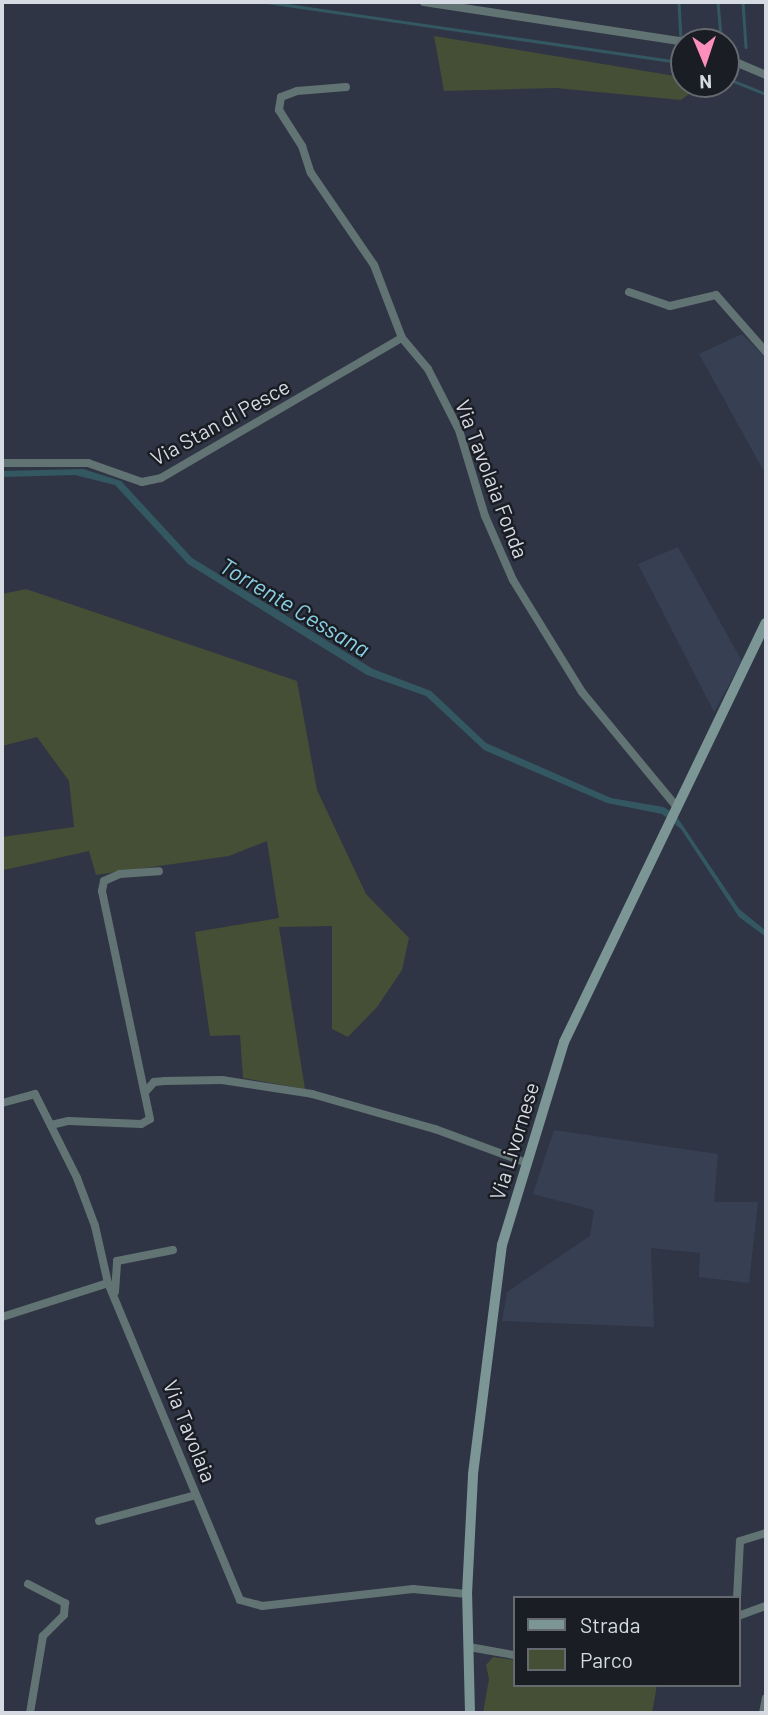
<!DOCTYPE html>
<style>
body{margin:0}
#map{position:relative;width:768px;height:1715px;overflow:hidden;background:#2f3544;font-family:Barlow,sans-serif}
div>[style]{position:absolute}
.built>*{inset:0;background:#373f53}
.green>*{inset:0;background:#444f36}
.water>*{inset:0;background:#345862}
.stream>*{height:2.5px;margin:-1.25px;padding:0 1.25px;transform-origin:1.25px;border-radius:1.25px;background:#345862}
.minor>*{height:8px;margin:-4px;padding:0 4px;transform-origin:4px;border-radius:4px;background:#627373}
.secondary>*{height:10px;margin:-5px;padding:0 5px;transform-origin:5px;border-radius:5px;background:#7b9695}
span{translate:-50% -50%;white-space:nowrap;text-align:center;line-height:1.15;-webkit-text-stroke:5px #1a1d23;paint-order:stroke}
.street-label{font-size:21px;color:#d6dae3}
.water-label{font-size:23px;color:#8acfe3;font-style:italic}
.frame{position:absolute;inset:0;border:4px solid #d6dae3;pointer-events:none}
.legend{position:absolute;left:513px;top:1596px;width:228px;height:91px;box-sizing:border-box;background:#1a1d23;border:2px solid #656970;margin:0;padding:9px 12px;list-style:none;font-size:21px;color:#d6dae3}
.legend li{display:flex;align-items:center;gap:14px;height:35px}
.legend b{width:35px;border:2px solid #656970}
.north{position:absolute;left:670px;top:28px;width:70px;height:70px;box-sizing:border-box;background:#1a1d23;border:2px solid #656970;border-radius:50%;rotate:178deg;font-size:19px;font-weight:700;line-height:28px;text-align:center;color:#d6dae3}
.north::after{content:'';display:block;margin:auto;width:24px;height:32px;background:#fe8ebd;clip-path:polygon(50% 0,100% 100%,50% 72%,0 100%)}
</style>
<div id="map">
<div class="built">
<i style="clip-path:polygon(742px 334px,766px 358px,766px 475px,699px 354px)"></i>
<i style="clip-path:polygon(678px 547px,742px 661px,714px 712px,638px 564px)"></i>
<i style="clip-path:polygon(554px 1130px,718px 1154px,714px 1202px,758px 1202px,749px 1283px,699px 1277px,700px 1253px,651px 1248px,654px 1327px,502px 1321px,507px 1292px,590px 1236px,594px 1210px,533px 1194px)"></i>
</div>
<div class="green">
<i style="clip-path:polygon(434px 36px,675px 76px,684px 84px,701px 85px,681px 100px,556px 88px,444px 91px)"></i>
<i style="clip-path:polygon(26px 589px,297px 681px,317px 790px,366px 894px,409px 938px,402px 970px,377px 1007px,348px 1037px,332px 1029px,332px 926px,279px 927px,305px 1089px,243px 1078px,240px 1035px,210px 1036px,195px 932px,279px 918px,267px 841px,229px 856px,96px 875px,89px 851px,4px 870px,2px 837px,74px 827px,69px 781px,37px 737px,2px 746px,2px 594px)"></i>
<i style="clip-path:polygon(493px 1657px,514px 1660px,514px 1685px,657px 1685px,652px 1713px,483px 1713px,489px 1679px,486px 1665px)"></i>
</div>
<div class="water">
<i style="clip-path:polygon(83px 469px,121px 481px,192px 558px,373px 669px,431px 691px,486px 743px,611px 798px,663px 807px,675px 814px,739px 909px,766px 931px,766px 937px,739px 917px,681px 829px,662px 814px,607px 803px,484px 750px,426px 696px,367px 675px,188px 564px,115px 485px,75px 475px,2px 477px,2px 471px)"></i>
</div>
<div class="stream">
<i style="left:267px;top:2px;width:421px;rotate:8.3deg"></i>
<i style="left:679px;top:2px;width:34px;rotate:87deg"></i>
<i style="left:681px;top:36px;width:16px;rotate:22deg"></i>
<i style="left:718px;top:2px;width:33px;rotate:85deg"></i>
<i style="left:743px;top:2px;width:45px;rotate:86.2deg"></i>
<i style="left:726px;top:78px;width:43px;rotate:21.8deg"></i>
</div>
<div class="minor">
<i style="left:424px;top:2px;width:263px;rotate:8.7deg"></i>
<i style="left:726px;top:58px;width:43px;rotate:23deg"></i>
<i style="left:346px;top:87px;width:49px;rotate:175.3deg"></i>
<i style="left:297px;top:91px;width:17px;rotate:159deg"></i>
<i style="left:281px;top:97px;width:13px;rotate:99deg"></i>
<i style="left:279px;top:110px;width:43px;rotate:57.4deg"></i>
<i style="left:302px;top:146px;width:28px;rotate:72deg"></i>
<i style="left:311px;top:173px;width:112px;rotate:55.6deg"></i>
<i style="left:374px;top:265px;width:78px;rotate:69deg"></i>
<i style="left:402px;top:338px;width:40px;rotate:50deg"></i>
<i style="left:428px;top:369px;width:68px;rotate:63.1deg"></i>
<i style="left:459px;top:430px;width:90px;rotate:73.2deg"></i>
<i style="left:485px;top:516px;width:70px;rotate:66.4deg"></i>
<i style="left:513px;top:580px;width:132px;rotate:58.4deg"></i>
<i style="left:582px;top:692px;width:146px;rotate:50.5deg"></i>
<i style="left:629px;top:292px;width:43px;rotate:18.9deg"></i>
<i style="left:670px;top:306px;width:47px;rotate:-13.4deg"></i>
<i style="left:716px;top:295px;width:76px;rotate:48.7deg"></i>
<i style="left:2px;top:463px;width:86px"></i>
<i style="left:88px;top:463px;width:57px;rotate:19.4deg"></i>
<i style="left:142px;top:482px;width:19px;rotate:-12deg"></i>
<i style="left:161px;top:478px;width:279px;rotate:-30.2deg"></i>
<i style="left:146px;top:1091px;width:12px;rotate:-48deg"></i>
<i style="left:154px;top:1082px;width:11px;rotate:-5deg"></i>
<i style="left:165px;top:1081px;width:57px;rotate:-1deg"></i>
<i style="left:222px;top:1080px;width:91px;rotate:8.8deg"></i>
<i style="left:312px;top:1094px;width:128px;rotate:15.9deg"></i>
<i style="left:435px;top:1129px;width:98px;rotate:20.3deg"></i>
<i style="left:2px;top:1103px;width:34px;rotate:-15deg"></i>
<i style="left:35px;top:1094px;width:94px;rotate:63.4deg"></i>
<i style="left:77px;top:1178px;width:51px;rotate:69.4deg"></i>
<i style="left:95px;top:1226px;width:58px;rotate:77.2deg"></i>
<i style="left:108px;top:1283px;width:343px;rotate:67.4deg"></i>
<i style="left:240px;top:1600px;width:23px;rotate:15deg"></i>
<i style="left:262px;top:1606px;width:152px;rotate:-6.4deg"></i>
<i style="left:413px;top:1589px;width:54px;rotate:5.3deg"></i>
<i style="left:51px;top:1125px;width:18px;rotate:-13deg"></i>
<i style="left:69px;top:1121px;width:72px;rotate:2.4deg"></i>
<i style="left:141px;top:1124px;width:10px;rotate:-29deg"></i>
<i style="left:150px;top:1119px;width:233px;rotate:-101.9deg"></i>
<i style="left:102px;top:891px;width:10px;rotate:-79deg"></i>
<i style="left:104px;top:881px;width:17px;rotate:-24deg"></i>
<i style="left:120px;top:874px;width:39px;rotate:-4deg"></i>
<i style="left:115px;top:1292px;width:31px;rotate:-86deg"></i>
<i style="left:117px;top:1261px;width:57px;rotate:-11.1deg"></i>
<i style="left:2px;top:1317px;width:111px;rotate:-17.8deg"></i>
<i style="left:99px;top:1521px;width:100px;rotate:-15deg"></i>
<i style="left:28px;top:1584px;width:42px;rotate:27.2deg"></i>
<i style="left:65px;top:1603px;width:12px;rotate:95deg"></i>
<i style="left:64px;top:1615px;width:30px;rotate:135deg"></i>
<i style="left:43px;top:1636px;width:78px;rotate:99.6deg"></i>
<i style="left:737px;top:1598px;width:57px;rotate:-87deg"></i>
<i style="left:740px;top:1541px;width:27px;rotate:-17deg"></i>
<i style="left:738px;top:1616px;width:30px;rotate:-20deg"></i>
<i style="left:469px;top:1647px;width:46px;rotate:10.1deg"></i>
<i style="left:763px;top:1713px;width:15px;rotate:-79deg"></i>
</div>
<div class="secondary">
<i style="left:470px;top:1713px;width:119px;rotate:-91.4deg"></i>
<i style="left:467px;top:1594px;width:120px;rotate:-87.1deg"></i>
<i style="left:473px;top:1474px;width:231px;rotate:-82.8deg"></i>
<i style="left:502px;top:1245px;width:212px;rotate:-73deg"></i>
<i style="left:564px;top:1042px;width:465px;rotate:-64.3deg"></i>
</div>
<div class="street-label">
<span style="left:220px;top:422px;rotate:-29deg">Via Stan di Pesce</span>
<span style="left:492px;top:479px;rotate:69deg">Via Tavolaia Fonda</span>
<span style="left:514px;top:1141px;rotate:-73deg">Via Livornese</span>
<span style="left:190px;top:1431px;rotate:68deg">Via Tavolaia</span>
</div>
<div class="water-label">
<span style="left:295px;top:607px;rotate:31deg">Torrente Cessana</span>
</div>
<div class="frame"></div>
<ul class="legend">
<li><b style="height:9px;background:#7b9695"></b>Strada</li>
<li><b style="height:19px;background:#444f36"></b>Parco</li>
</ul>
<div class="north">N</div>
</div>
